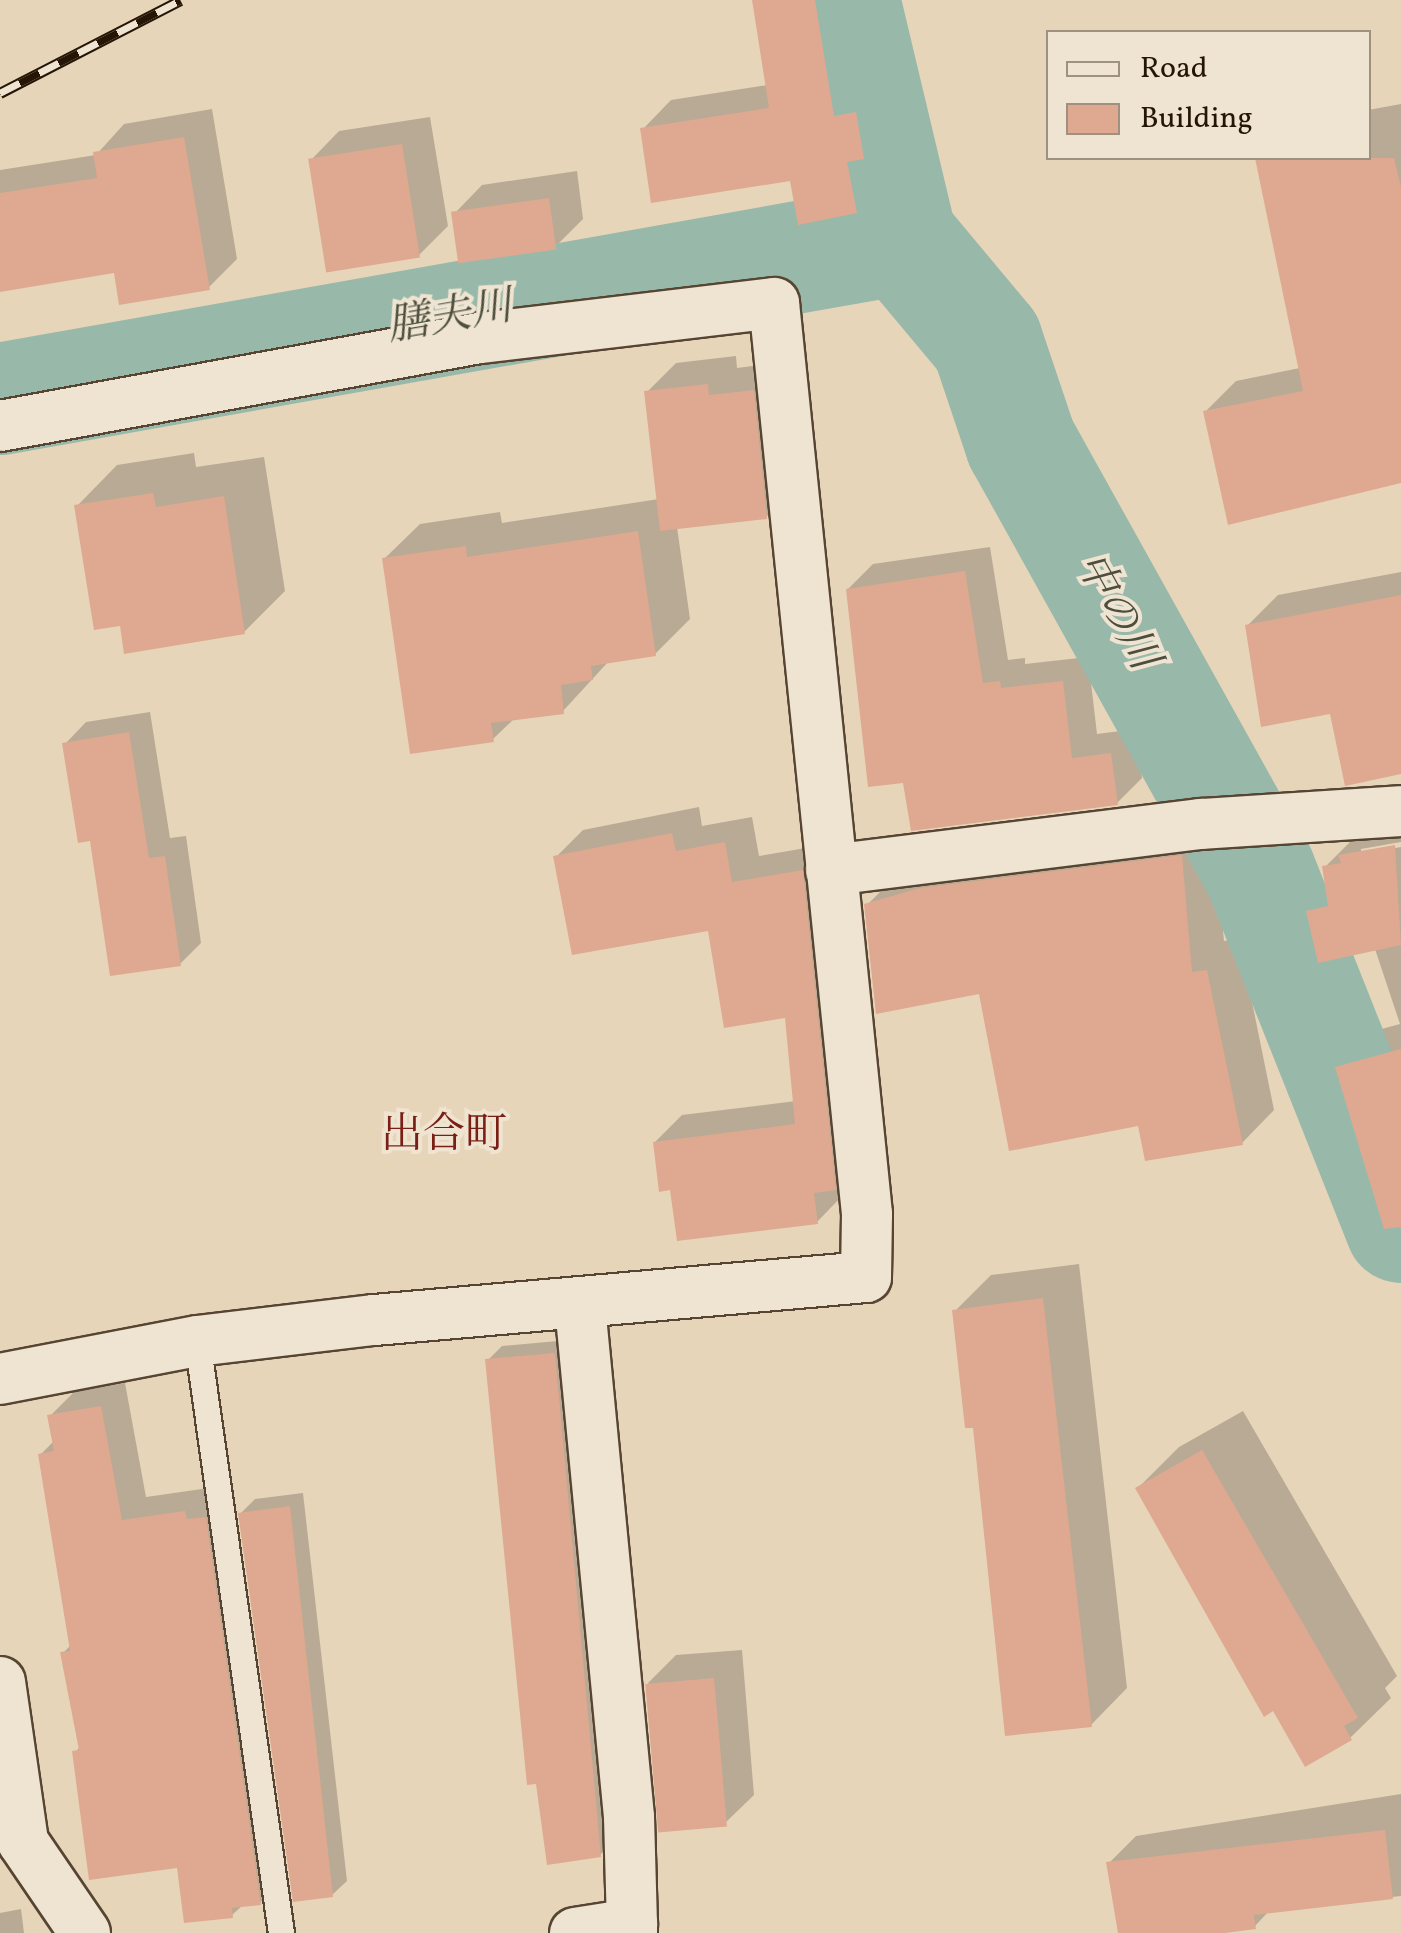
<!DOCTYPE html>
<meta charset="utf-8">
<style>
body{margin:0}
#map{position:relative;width:1401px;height:1933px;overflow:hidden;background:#e7d5ba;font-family:Vollkorn,"Noto Serif JP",serif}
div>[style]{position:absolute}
.shadow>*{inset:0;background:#0003}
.river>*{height:112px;margin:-56px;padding:0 56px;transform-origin:56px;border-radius:56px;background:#98b9a9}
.building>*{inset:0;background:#dea990;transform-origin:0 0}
.roads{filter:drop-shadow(2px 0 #564532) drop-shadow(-2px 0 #564532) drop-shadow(0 2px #564532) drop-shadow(0 -2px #564532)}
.lane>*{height:25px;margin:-12.5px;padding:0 12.5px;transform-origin:12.5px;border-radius:12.5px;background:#efe4d2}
.street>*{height:50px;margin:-25px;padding:0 25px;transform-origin:25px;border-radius:25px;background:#efe4d2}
.rail>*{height:11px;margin-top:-5.5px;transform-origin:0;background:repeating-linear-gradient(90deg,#efe4d2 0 22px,#251505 0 44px);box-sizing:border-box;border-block:2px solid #251505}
span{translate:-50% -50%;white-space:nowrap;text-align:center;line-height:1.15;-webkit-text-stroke:8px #efe4d2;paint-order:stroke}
.water-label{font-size:42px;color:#4d4e3e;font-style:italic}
.neighbourhood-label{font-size:42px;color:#7a1f14}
.legend{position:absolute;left:1046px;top:30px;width:325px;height:130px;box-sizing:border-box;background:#efe4d2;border:2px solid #9e9180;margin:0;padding:12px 18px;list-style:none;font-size:30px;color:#251505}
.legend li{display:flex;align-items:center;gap:20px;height:50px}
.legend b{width:50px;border:2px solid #9e9180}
</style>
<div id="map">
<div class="shadow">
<i style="clip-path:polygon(754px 0,847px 0,862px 89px,884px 85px,892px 128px,877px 142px,885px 182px,856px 211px,792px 178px,643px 129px,671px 100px,768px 85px)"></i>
<i style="clip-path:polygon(1401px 104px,1401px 480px,1205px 412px,1236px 381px,1300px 368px,1257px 158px,1368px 158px,1368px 110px)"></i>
<i style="clip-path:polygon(212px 109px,237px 259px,209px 287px,116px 270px,0 290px,0 170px,96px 155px,124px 124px)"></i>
<i style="clip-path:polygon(430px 117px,448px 226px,419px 255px,311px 160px,339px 131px)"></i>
<i style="clip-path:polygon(577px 171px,583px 219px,555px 247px,454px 214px,482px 185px)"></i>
<i style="clip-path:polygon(736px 356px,737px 368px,782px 362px,795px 488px,766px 517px,677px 527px,690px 619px,655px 654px,609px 661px,563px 711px,515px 718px,493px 739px,384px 559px,420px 524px,500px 512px,502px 523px,659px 499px,647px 392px,676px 363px)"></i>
<i style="clip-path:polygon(194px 453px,196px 467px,264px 457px,285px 591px,244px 632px,77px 506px,117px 465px)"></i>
<i style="clip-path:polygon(990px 547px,1008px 660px,1025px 658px,1025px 664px,1088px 657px,1097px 734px,1136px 729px,1142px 778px,1117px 803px,906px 780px,848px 589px,873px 564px)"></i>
<i style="clip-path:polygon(1401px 572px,1401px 771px,1247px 626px,1278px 595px)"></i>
<i style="clip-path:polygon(150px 712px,170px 838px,186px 836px,201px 943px,180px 964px,92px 839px,65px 744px,86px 722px)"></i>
<i style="clip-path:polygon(699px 807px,702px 826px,752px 817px,759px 856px,829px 844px,844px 1194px,817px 1222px,672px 1187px,655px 1142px,682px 1115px,796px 1101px,787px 1015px,710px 928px,556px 857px,583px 830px)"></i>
<i style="clip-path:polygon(1401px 816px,1401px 842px,1361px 849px,1361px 854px,1401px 847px,1401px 1225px,1338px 1067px,1374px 1031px,1400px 1024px,1375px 949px,1309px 912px,1329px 892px,1325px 867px,1361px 831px)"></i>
<i style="clip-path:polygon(1213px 824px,1224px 941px,1239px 938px,1274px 1110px,1242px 1143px,1141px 1123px,867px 905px,900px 872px)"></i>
<i style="clip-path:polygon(1079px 1264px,1127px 1688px,1091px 1725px,975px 1425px,955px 1311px,991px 1275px)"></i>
<i style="clip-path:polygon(569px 1340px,615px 1840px,600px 1855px,488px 1360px,502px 1346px)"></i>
<i style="clip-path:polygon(125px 1383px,146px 1497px,209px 1488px,284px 1878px,260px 1903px,243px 1905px,232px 1915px,75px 1752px,81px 1746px,63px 1653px,71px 1645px,41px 1454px,54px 1441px,50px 1416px,74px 1392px)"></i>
<i style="clip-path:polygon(1243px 1411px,1397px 1676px,1385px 1688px,1391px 1698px,1350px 1738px,1138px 1488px,1179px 1447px)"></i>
<i style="clip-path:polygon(303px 1493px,347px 1881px,332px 1895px,240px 1514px,255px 1499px)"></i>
<i style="clip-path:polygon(742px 1650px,754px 1795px,725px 1823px,648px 1683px,676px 1655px)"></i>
<i style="clip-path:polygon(1401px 1794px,1401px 1896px,1270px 1910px,1255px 1926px,1120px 1933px,1109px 1863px,1136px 1836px)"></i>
<i style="clip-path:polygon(21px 1909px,24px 1933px,0 1933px,0 1913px)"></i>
</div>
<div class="river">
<i style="left:844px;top:0;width:246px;rotate:76.6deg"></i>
<i style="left:901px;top:239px;width:134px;rotate:50.1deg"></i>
<i style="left:987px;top:342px;width:107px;rotate:71.4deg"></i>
<i style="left:1021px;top:443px;width:491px;rotate:60.9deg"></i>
<i style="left:1260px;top:872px;width:382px;rotate:68.3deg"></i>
<i style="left:0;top:399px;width:915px;rotate:-10.07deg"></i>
</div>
<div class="building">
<i style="clip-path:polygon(752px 0,815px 0,834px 116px,856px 112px,864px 159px,847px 162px,857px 213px,798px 225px,790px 181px,651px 203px,640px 128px,769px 108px)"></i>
<i style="clip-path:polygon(184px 137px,210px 290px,119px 305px,114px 273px,0 292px,0 193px,97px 178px,93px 152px)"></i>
<i style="left:402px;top:144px;width:115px;height:95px;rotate:81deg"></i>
<i style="clip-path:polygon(1255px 158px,1394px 158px,1401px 187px,1401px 483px,1228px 525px,1203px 411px,1303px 391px)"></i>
<i style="left:549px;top:198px;width:52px;height:99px;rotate:82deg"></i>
<i style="clip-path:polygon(708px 384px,709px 395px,754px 390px,767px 519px,660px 531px,644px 391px)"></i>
<i style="clip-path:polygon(153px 493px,156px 507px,224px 496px,245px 634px,124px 654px,120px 626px,94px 630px,74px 505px)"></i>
<i style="clip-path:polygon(638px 531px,656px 656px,591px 666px,593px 680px,561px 685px,564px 714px,491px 723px,494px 742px,410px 754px,382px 558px,466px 546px,467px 557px)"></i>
<i style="clip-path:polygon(965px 571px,983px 683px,1000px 681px,1001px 688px,1063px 681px,1072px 758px,1111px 753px,1118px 805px,911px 831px,903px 783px,868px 787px,846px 589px)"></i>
<i style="clip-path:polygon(1401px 595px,1401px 774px,1345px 786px,1330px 714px,1261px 727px,1245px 625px)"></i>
<i style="clip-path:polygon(129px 732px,149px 858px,165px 856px,181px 966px,110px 976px,90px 841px,78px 843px,62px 743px)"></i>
<i style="clip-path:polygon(672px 833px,676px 851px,725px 842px,732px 882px,803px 870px,836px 1190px,814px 1193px,818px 1224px,677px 1241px,670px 1190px,659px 1192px,653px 1142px,795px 1124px,785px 1018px,724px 1028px,708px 931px,572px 955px,553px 856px)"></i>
<i style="clip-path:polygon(1395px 845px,1401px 945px,1318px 963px,1306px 911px,1328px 906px,1322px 866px,1341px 863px,1338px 855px)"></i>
<i style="clip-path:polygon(1182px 855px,1192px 972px,1207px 970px,1243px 1145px,1145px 1161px,1138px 1126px,1009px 1151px,979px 994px,876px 1014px,864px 904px,920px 888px)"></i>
<i style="clip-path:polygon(1401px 1049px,1401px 1227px,1384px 1229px,1335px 1067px)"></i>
<i style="clip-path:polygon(1043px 1298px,1092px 1727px,1005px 1736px,973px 1428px,965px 1428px,952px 1310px)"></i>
<i style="clip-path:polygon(555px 1353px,601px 1857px,547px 1865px,536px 1784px,527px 1785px,485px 1359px)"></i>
<i style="clip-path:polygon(101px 1406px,122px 1520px,185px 1511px,187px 1519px,206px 1517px,261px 1905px,232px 1908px,233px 1918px,184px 1923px,177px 1868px,89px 1880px,72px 1751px,79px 1750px,60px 1652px,70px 1651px,38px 1454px,54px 1451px,47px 1415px)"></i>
<i style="clip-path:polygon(1202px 1450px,1358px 1718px,1344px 1726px,1352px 1740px,1305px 1767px,1273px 1711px,1264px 1717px,1135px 1488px)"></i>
<i style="clip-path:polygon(290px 1506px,333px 1897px,293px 1902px,238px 1513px)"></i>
<i style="left:714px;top:1678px;width:149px;height:69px;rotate:85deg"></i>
<i style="clip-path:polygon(1385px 1830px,1393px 1899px,1254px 1915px,1256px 1929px,1225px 1933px,1118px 1933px,1106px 1862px)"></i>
</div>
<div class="roads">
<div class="lane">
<i style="left:197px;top:1341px;width:598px;rotate:81.92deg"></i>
</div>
<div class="street">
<i style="left:0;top:426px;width:489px;rotate:-10.4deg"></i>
<i style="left:481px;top:338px;width:295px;rotate:-6.8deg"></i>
<i style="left:774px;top:303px;width:916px;rotate:84.17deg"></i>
<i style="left:867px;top:1214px;width:63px;rotate:90.9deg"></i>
<i style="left:866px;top:1277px;width:495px;rotate:175deg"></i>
<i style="left:373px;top:1320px;width:177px;rotate:173.2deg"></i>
<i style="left:197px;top:1341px;width:201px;rotate:169.1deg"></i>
<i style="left:831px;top:870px;width:373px;rotate:-7.1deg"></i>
<i style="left:1201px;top:824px;width:200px;rotate:-3.7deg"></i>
<i style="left:580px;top:1306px;width:513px;rotate:84.52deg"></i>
<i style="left:629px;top:1817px;width:107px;rotate:88.4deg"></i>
<i style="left:0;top:1682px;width:162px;rotate:81.8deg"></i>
<i style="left:23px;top:1842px;width:110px;rotate:55.7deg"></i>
<i style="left:575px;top:1933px;width:58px;rotate:-9deg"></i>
<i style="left:632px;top:1924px;width:9px;rotate:90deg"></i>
</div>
</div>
<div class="rail">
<i style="left:0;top:93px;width:203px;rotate:-27.2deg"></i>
</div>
<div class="water-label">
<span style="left:450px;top:319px;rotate:-10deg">膳夫川</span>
<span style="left:1115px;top:612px;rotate:61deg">中の川</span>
</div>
<div class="neighbourhood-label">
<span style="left:444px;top:1137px">出合町</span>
</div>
<ul class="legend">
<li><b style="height:12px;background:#efe4d2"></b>Road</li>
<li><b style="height:28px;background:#dea990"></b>Building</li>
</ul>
</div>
